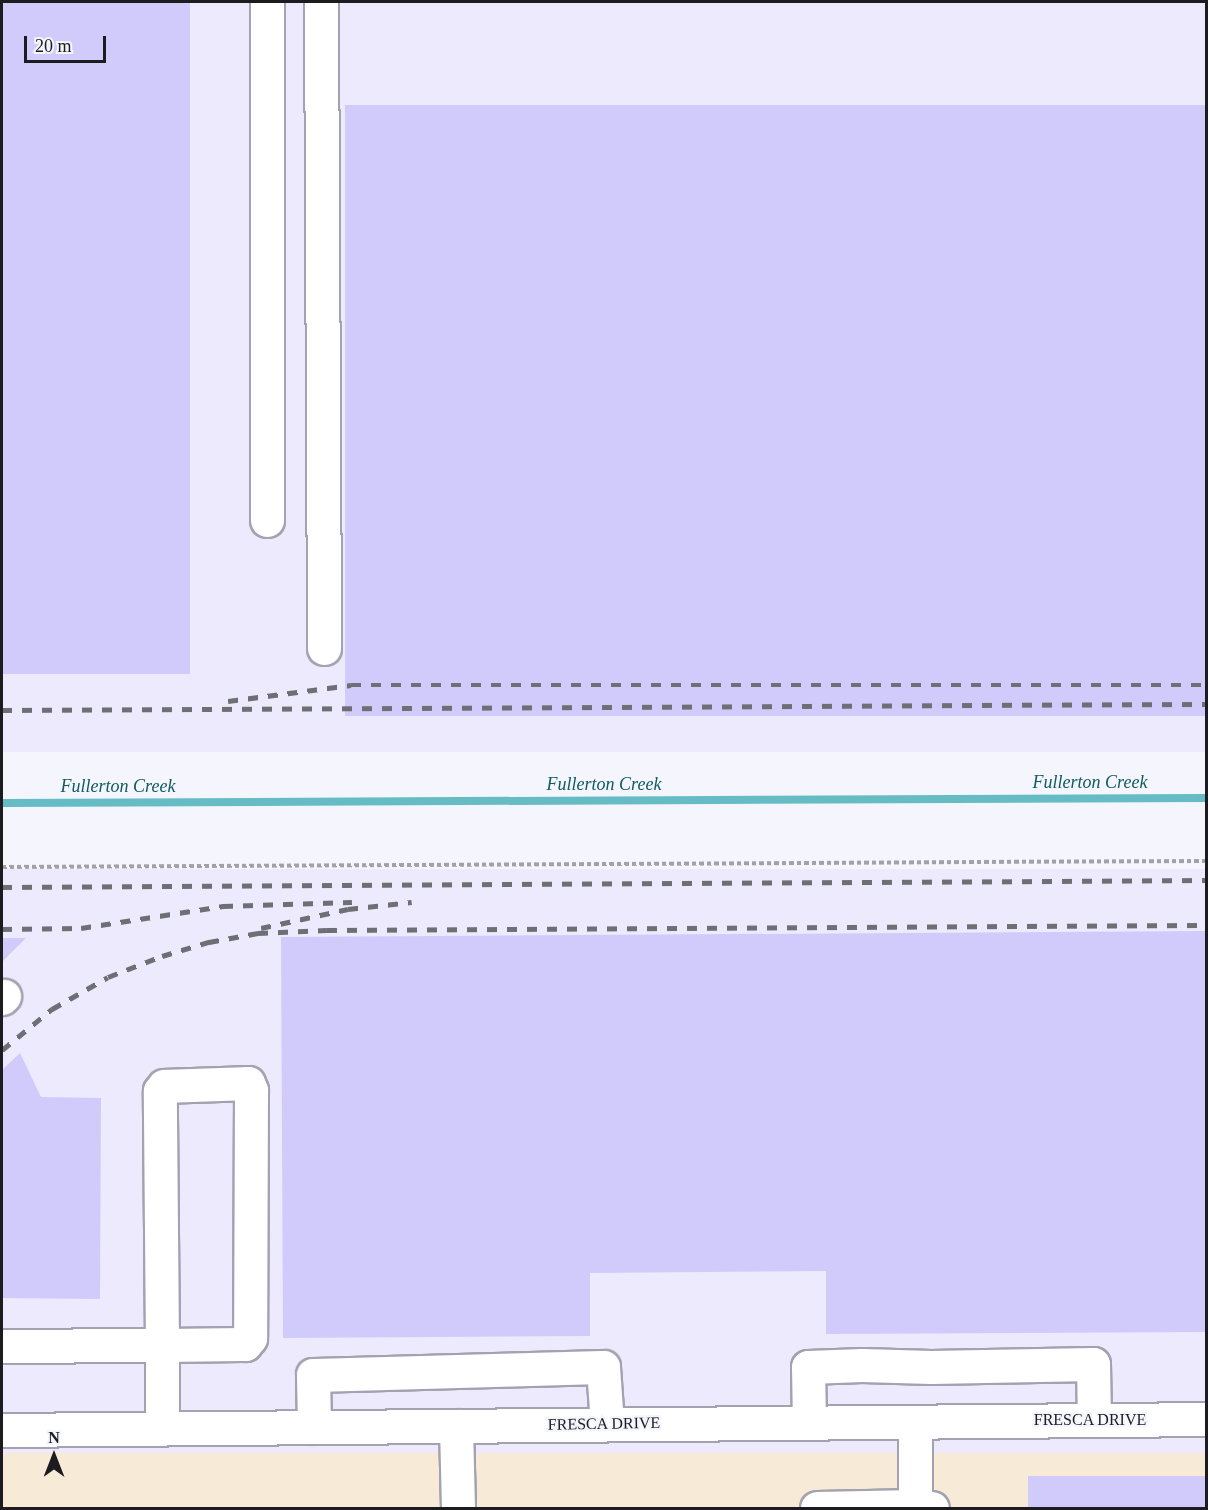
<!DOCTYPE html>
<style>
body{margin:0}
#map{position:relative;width:1208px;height:1510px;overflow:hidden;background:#f5f5fe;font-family:"Times New Roman",serif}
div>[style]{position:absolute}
.commercial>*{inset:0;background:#f7ead6;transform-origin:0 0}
.built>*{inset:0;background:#eceafc;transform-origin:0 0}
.stream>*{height:8px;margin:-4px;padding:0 4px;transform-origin:4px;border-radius:4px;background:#65bcc4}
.building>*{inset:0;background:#d1cbfb;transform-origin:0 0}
.path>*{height:4px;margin-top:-2px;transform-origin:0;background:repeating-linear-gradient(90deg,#a1a1a9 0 4.5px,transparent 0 7.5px)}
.roads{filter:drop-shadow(2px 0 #a4a2b0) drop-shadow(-2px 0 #a4a2b0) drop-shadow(0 2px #a4a2b0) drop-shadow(0 -2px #a4a2b0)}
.minor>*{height:33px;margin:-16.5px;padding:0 16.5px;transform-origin:16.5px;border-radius:16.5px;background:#fff}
.rail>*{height:4.5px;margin-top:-2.25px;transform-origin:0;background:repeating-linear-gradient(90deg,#6e6e75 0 10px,transparent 0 20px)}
span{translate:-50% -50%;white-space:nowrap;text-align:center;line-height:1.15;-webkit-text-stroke:4.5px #f5f5fe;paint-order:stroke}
.street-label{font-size:16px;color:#1b1b20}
.water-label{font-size:18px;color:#0f5b60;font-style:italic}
.frame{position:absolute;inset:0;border:3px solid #1b1b20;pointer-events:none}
.north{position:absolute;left:24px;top:1426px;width:60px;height:60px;-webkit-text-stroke:4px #f5f5fe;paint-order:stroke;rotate:0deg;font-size:16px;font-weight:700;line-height:24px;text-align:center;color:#1b1b20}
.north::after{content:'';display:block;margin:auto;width:21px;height:27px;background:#1b1b20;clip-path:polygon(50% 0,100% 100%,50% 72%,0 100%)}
.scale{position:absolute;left:24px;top:36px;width:82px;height:27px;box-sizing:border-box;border:3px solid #1b1b20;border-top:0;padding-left:8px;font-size:18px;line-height:21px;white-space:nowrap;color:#1b1b20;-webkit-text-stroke:4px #f5f5fe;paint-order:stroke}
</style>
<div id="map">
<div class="commercial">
<i style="left:1206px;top:1453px;width:55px;height:1204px;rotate:90deg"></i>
</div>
<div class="built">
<i style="left:2px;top:2px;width:1204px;height:750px"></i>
<i style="left:1206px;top:869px;width:584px;height:1204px;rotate:90deg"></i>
</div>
<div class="stream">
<i style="left:2px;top:803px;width:1204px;rotate:-0.24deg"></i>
</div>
<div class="building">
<i style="left:2px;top:2px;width:188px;height:672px"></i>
<i style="left:1206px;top:105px;width:611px;height:861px;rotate:90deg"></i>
<i style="clip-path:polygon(1206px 931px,1206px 1332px,826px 1334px,826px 1271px,590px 1273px,590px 1336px,283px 1338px,281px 937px)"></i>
<i style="clip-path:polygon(2px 938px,26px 938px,2px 962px)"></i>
<i style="clip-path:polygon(20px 1053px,41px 1097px,101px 1098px,100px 1299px,2px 1298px,2px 1070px)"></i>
<i style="left:1028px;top:1476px;width:178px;height:32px"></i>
</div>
<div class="path">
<i style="left:2px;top:867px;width:1204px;rotate:-0.29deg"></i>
</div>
<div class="roads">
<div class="minor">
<i style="left:267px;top:2px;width:518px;rotate:90deg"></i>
<i style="left:321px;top:2px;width:646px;rotate:89.73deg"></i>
<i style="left:2px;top:998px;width:3px;rotate:-45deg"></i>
<i style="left:248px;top:1083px;width:8px;rotate:67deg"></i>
<i style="left:251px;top:1090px;width:248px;rotate:90.2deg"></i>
<i style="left:250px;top:1338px;width:8px;rotate:130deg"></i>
<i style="left:245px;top:1344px;width:83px;rotate:179.3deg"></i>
<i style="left:162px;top:1345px;width:254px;rotate:-90.5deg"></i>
<i style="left:160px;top:1091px;width:6px;rotate:-51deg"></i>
<i style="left:164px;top:1086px;width:84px;rotate:-2deg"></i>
<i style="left:2px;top:1346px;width:160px;rotate:-0.4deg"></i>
<i style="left:162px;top:1345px;width:83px;rotate:90deg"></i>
<i style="left:809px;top:1423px;width:56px;rotate:-91deg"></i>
<i style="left:808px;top:1367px;width:54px;rotate:-2.1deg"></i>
<i style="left:862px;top:1365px;width:69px;rotate:1.7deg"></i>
<i style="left:931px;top:1367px;width:162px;rotate:-1.1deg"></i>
<i style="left:1093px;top:1364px;width:56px;rotate:89deg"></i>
<i style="left:456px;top:1426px;width:82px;rotate:88.6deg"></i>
<i style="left:314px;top:1427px;width:52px;rotate:-91.1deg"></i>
<i style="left:313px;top:1375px;width:290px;rotate:-1.6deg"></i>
<i style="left:603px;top:1367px;width:57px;rotate:86deg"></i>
<i style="left:2px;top:1430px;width:1204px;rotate:-0.52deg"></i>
<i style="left:817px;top:1508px;width:98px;rotate:-1.2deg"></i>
<i style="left:915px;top:1506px;width:17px;rotate:7deg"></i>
<i style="left:915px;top:1508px;width:86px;rotate:-90deg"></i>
</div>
</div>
<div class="rail">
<i style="left:228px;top:701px;width:124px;rotate:-7.4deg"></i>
<i style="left:351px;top:685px;width:855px"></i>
<i style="left:2px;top:710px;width:1204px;rotate:-0.29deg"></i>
<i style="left:2px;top:887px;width:1204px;rotate:-0.33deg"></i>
<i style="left:261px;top:928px;width:89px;rotate:-12.3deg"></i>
<i style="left:348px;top:909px;width:64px;rotate:-6.2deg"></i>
<i style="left:2px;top:929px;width:79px;rotate:-0.7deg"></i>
<i style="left:81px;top:928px;width:144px;rotate:-8.8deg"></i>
<i style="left:223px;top:906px;width:129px;rotate:-1.8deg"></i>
<i style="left:209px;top:942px;width:50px;rotate:-10.4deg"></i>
<i style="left:258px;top:933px;width:69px;rotate:-2.5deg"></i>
<i style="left:327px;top:930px;width:879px;rotate:-0.33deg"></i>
<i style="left:2px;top:1050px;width:65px;rotate:-39.4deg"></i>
<i style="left:52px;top:1009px;width:64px;rotate:-29.7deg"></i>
<i style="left:108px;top:977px;width:58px;rotate:-21.3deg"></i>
<i style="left:162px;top:956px;width:55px;rotate:-16.8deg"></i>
</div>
<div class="street-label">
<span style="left:1090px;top:1420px">FRESCA DRIVE</span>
<span style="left:604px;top:1424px;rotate:-1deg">FRESCA DRIVE</span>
</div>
<div class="water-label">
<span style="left:1090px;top:782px">Fullerton Creek</span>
<span style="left:604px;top:784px">Fullerton Creek</span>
<span style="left:118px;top:786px">Fullerton Creek</span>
</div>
<div class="frame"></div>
<div class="north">N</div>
<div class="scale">20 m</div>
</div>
